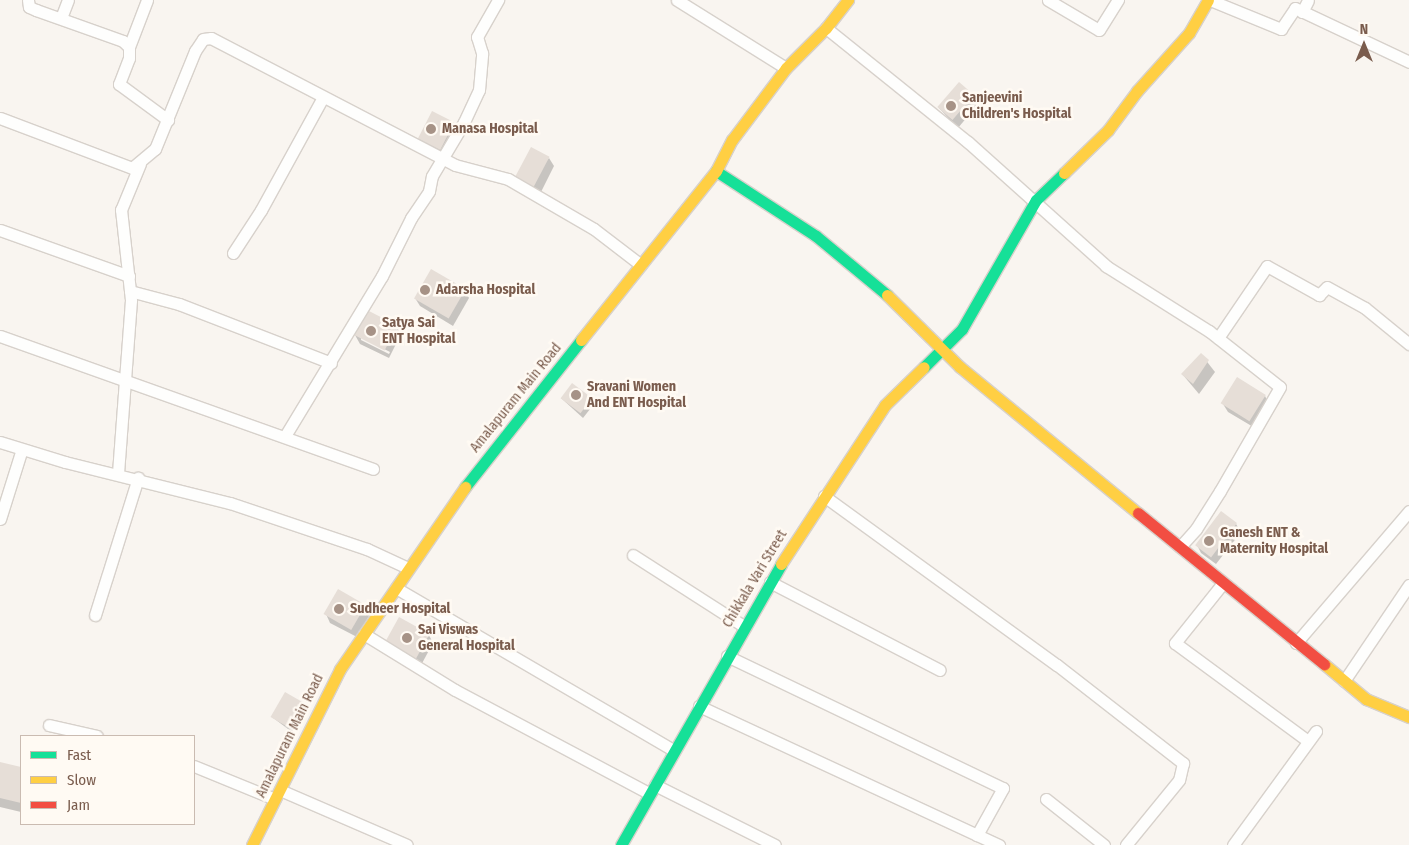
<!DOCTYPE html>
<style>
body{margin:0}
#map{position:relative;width:1409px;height:845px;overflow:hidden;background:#f9f5f0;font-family:"Fira Sans Condensed",sans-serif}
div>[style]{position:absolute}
.shadow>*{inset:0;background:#0003}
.building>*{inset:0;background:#e6ded7;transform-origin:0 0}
.roads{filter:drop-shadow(1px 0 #d7d1cb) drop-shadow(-1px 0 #d7d1cb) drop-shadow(0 1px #d7d1cb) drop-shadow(0 -1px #d7d1cb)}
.street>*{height:11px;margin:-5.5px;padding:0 5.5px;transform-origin:5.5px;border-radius:5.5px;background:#fefefd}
.fast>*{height:11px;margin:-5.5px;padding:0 5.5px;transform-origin:5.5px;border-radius:5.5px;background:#16e098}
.slow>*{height:11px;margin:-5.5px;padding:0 5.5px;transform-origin:5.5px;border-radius:5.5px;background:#ffcf43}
.jam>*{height:11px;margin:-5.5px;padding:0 5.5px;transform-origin:5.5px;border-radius:5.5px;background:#f24e42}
.dots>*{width:14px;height:14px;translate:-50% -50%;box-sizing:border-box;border:2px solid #fffaf3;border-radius:50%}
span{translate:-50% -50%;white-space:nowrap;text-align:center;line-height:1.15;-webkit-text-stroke:5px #fffaf3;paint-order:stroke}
.poi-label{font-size:14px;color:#7a5c4d;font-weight:700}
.left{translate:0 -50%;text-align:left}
.street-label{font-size:14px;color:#7a5c4d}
.legend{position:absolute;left:20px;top:735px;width:175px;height:90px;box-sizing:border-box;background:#fffaf3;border:1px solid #cabbb1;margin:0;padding:6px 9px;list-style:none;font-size:15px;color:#7a5c4d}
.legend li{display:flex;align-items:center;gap:10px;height:25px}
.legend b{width:25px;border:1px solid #cabbb1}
.north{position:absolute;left:1339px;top:20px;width:50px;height:50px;-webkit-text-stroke:4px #fffaf3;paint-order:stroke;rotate:0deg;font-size:14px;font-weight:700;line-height:20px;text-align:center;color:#7a5c4d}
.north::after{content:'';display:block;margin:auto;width:18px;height:22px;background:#7a5c4d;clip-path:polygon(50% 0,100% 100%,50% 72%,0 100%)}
</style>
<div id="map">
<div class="shadow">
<i style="clip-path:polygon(973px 96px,978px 104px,958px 128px,939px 108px)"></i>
<i style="clip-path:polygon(453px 123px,458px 131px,446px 157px,425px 147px,420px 139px)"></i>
<i style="clip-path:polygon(549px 158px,554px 166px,538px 198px,520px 189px)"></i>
<i style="clip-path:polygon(465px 290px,469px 298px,453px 326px,420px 306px,415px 298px)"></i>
<i style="clip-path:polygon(evenodd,396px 326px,401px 334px,389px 358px,360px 344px,355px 335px,396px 326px,361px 337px,390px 352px,389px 354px,361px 340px,361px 337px)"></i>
<i style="clip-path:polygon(1201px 354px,1215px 372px,1199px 394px,1183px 375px)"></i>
<i style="clip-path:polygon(1265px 396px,1269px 404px,1255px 428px,1228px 412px,1223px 404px)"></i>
<i style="clip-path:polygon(561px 398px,591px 399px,594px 404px,583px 418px)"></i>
<i style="clip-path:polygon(1236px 524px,1241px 532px,1216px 564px,1201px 553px,1197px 545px)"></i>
<i style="clip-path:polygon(365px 606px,370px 614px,357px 637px,330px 623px,326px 614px)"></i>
<i style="clip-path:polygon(429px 635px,433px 643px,420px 667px,391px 651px)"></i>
<i style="clip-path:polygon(303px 703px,306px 709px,292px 732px,272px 717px)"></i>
<i style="clip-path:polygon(0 764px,21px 768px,21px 812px,0 807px)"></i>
</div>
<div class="building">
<i style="left:959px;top:82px;width:20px;height:33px;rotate:41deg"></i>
<i style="left:432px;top:111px;width:25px;height:31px;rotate:27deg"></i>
<i style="left:531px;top:147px;width:21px;height:38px;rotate:28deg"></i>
<i style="left:431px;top:269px;width:40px;height:34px;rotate:30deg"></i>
<i style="left:367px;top:310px;width:34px;height:28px;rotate:27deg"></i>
<i style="clip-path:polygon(1201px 353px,1209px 360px,1193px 384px,1181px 374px)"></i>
<i style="left:1237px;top:377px;width:34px;height:31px;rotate:32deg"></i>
<i style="left:572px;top:383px;width:25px;height:19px;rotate:37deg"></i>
<i style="left:1221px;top:511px;width:20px;height:43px;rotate:37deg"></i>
<i style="left:338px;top:589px;width:32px;height:29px;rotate:30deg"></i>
<i style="left:399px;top:617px;width:35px;height:30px;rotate:29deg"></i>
<i style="left:285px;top:692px;width:22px;height:29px;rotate:30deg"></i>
<i style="clip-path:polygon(0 762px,21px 767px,21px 803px,0 798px)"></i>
</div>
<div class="roads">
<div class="street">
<i style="left:28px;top:0;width:7px;rotate:82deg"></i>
<i style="left:29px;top:7px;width:8px;rotate:23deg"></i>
<i style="left:36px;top:10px;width:92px;rotate:19.6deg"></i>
<i style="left:123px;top:41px;width:8px;rotate:45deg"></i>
<i style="left:129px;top:47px;width:11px;rotate:90deg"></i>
<i style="left:129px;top:58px;width:28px;rotate:111deg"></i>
<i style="left:119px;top:84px;width:61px;rotate:36.3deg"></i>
<i style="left:677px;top:0;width:128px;rotate:32deg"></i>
<i style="left:1048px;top:0;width:59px;rotate:30.5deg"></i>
<i style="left:1099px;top:30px;width:36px;rotate:-58deg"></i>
<i style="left:1210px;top:0;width:77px;rotate:22.2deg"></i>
<i style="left:1281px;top:29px;width:25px;rotate:-56deg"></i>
<i style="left:1295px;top:8px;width:126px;rotate:25.3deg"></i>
<i style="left:1302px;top:12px;width:13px;rotate:-63deg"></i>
<i style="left:61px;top:18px;width:19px;rotate:-69deg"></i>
<i style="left:826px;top:28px;width:182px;rotate:38.8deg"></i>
<i style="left:968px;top:142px;width:186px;rotate:41.9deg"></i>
<i style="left:1106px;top:266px;width:122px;rotate:32.3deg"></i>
<i style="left:1209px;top:331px;width:90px;rotate:38.3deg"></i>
<i style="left:1280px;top:387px;width:120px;rotate:120deg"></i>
<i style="left:1220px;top:491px;width:45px;rotate:122.3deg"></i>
<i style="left:1196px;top:529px;width:24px;rotate:132deg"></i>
<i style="left:129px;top:47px;width:50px;rotate:-69deg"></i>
<i style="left:0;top:118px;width:141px;rotate:20.7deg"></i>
<i style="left:132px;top:168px;width:30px;rotate:-40deg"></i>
<i style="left:155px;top:149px;width:106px;rotate:-67.8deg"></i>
<i style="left:195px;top:51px;width:14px;rotate:-56deg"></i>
<i style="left:203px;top:39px;width:8px;rotate:-7deg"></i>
<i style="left:211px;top:38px;width:275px;rotate:27.5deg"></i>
<i style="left:455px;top:165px;width:55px;rotate:14.8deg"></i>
<i style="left:508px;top:179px;width:99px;rotate:30.2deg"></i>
<i style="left:594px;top:229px;width:59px;rotate:37.5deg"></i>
<i style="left:0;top:230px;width:137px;rotate:19.6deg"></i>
<i style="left:233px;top:253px;width:51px;rotate:-56.9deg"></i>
<i style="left:261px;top:210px;width:129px;rotate:-61.2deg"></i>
<i style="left:130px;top:291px;width:51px;rotate:14.9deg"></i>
<i style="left:179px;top:304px;width:163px;rotate:21.2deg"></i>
<i style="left:0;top:336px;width:396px;rotate:19.6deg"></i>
<i style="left:1218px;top:338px;width:87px;rotate:-55.8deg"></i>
<i style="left:1267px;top:266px;width:60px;rotate:29.1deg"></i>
<i style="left:1319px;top:295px;width:11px;rotate:-45deg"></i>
<i style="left:1327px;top:287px;width:43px;rotate:28.9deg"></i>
<i style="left:1365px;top:308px;width:57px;rotate:39.3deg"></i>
<i style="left:285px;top:436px;width:187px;rotate:-58.8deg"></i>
<i style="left:382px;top:276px;width:65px;rotate:-63.4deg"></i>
<i style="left:411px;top:218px;width:32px;rotate:-56deg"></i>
<i style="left:429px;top:191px;width:15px;rotate:-79deg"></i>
<i style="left:432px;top:176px;width:63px;rotate:-59.3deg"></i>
<i style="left:464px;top:122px;width:35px;rotate:-65deg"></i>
<i style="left:479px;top:90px;width:37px;rotate:-85deg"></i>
<i style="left:482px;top:53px;width:17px;rotate:-107deg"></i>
<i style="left:477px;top:37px;width:43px;rotate:-60.4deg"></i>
<i style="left:0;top:442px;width:68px;rotate:17.1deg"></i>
<i style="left:65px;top:462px;width:170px;rotate:14deg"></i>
<i style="left:230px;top:503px;width:145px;rotate:18.6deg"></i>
<i style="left:367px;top:549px;width:45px;rotate:24.9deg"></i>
<i style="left:118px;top:473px;width:173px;rotate:-85.7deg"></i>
<i style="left:131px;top:300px;width:91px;rotate:-96.3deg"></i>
<i style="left:121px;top:210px;width:50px;rotate:-67.6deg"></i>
<i style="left:824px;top:496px;width:288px;rotate:36deg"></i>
<i style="left:1057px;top:665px;width:160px;rotate:37.9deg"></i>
<i style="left:1183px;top:763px;width:17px;rotate:103deg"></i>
<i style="left:1179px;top:780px;width:84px;rotate:129.2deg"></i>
<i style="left:0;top:519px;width:73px;rotate:-72.6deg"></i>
<i style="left:633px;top:555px;width:133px;rotate:32.7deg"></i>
<i style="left:770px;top:582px;width:191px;rotate:27.4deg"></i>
<i style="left:1223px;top:583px;width:77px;rotate:128.7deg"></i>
<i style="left:1175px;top:643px;width:165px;rotate:36.4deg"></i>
<i style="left:396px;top:588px;width:321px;rotate:30.3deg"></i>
<i style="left:95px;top:615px;width:144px;rotate:-72.6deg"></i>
<i style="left:364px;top:634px;width:107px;rotate:31.6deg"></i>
<i style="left:455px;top:690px;width:220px;rotate:28deg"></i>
<i style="left:1296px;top:643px;width:174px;rotate:-49.4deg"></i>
<i style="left:727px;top:656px;width:306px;rotate:25.6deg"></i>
<i style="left:1003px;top:788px;width:54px;rotate:119deg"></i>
<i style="left:1344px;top:681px;width:116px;rotate:-55.9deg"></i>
<i style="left:699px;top:706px;width:331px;rotate:24.9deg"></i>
<i style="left:49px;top:725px;width:49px;rotate:12.9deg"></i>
<i style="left:194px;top:766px;width:87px;rotate:22.2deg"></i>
<i style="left:655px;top:785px;width:134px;rotate:26.6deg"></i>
<i style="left:280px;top:790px;width:138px;rotate:23.4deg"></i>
<i style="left:1046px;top:799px;width:74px;rotate:38.4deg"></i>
<i style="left:1233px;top:845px;width:141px;rotate:-53.9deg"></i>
</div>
<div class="fast">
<i style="left:716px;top:171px;width:119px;rotate:33deg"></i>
<i style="left:816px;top:236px;width:92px;rotate:39.7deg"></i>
<i style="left:924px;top:367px;width:54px;rotate:-45deg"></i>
<i style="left:962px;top:329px;width:149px;rotate:-60.2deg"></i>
<i style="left:1036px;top:200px;width:39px;rotate:-44deg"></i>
<i style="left:465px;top:487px;width:187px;rotate:-51.7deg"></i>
<i style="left:621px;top:845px;width:323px;rotate:-60.3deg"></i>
</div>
<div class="slow">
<i style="left:1064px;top:173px;width:62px;rotate:-44.3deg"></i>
<i style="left:1108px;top:130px;width:49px;rotate:-53.4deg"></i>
<i style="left:1137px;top:91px;width:78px;rotate:-48.1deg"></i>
<i style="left:1189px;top:33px;width:38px;rotate:-60deg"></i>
<i style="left:887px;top:295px;width:103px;rotate:44.6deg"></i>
<i style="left:960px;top:367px;width:230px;rotate:39.4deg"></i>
<i style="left:581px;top:340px;width:216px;rotate:-51.4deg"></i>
<i style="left:716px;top:171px;width:35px;rotate:-63deg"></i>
<i style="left:732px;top:140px;width:90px;rotate:-53.1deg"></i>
<i style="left:786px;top:68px;width:57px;rotate:-45deg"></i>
<i style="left:826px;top:28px;width:36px;rotate:-52deg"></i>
<i style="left:781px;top:564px;width:190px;rotate:-56.8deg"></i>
<i style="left:885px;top:405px;width:54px;rotate:-44.3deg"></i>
<i style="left:1324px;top:664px;width:55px;rotate:39.8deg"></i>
<i style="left:1366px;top:699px;width:47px;rotate:22.7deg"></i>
<i style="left:252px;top:845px;width:197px;rotate:-63.4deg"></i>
<i style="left:340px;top:669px;width:221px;rotate:-55.5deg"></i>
</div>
<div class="jam">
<i style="left:1138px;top:513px;width:240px;rotate:39.1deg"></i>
</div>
</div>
<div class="dots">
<i style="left:951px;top:106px;background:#a69286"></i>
<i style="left:431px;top:129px;background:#a69286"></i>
<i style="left:425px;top:290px;background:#a69286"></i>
<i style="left:371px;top:331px;background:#a69286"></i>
<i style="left:576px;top:395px;background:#a69286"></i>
<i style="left:1209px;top:541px;background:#a69286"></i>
<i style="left:339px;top:609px;background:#a69286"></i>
<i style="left:407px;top:638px;background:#a69286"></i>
</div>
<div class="poi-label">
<span class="left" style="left:962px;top:106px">Sanjeevini<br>Children's Hospital</span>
<span class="left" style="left:442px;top:129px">Manasa Hospital</span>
<span class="left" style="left:436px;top:290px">Adarsha Hospital</span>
<span class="left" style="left:382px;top:331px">Satya Sai<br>ENT Hospital</span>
<span class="left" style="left:587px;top:395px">Sravani Women<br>And ENT Hospital</span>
<span class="left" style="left:1220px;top:541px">Ganesh ENT &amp;<br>Maternity Hospital</span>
<span class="left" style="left:350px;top:609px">Sudheer Hospital</span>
<span class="left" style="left:418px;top:638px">Sai Viswas<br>General Hospital</span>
</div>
<div class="street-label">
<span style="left:516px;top:398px;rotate:-51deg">Amalapuram Main Road</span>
<span style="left:755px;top:579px;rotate:-59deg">Chikkala Vari Street</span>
<span style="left:290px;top:736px;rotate:-64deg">Amalapuram Main Road</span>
</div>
<ul class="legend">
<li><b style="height:6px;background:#16e098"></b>Fast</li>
<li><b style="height:6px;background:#ffcf43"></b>Slow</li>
<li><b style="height:6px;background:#f24e42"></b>Jam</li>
</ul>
<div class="north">N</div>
</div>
